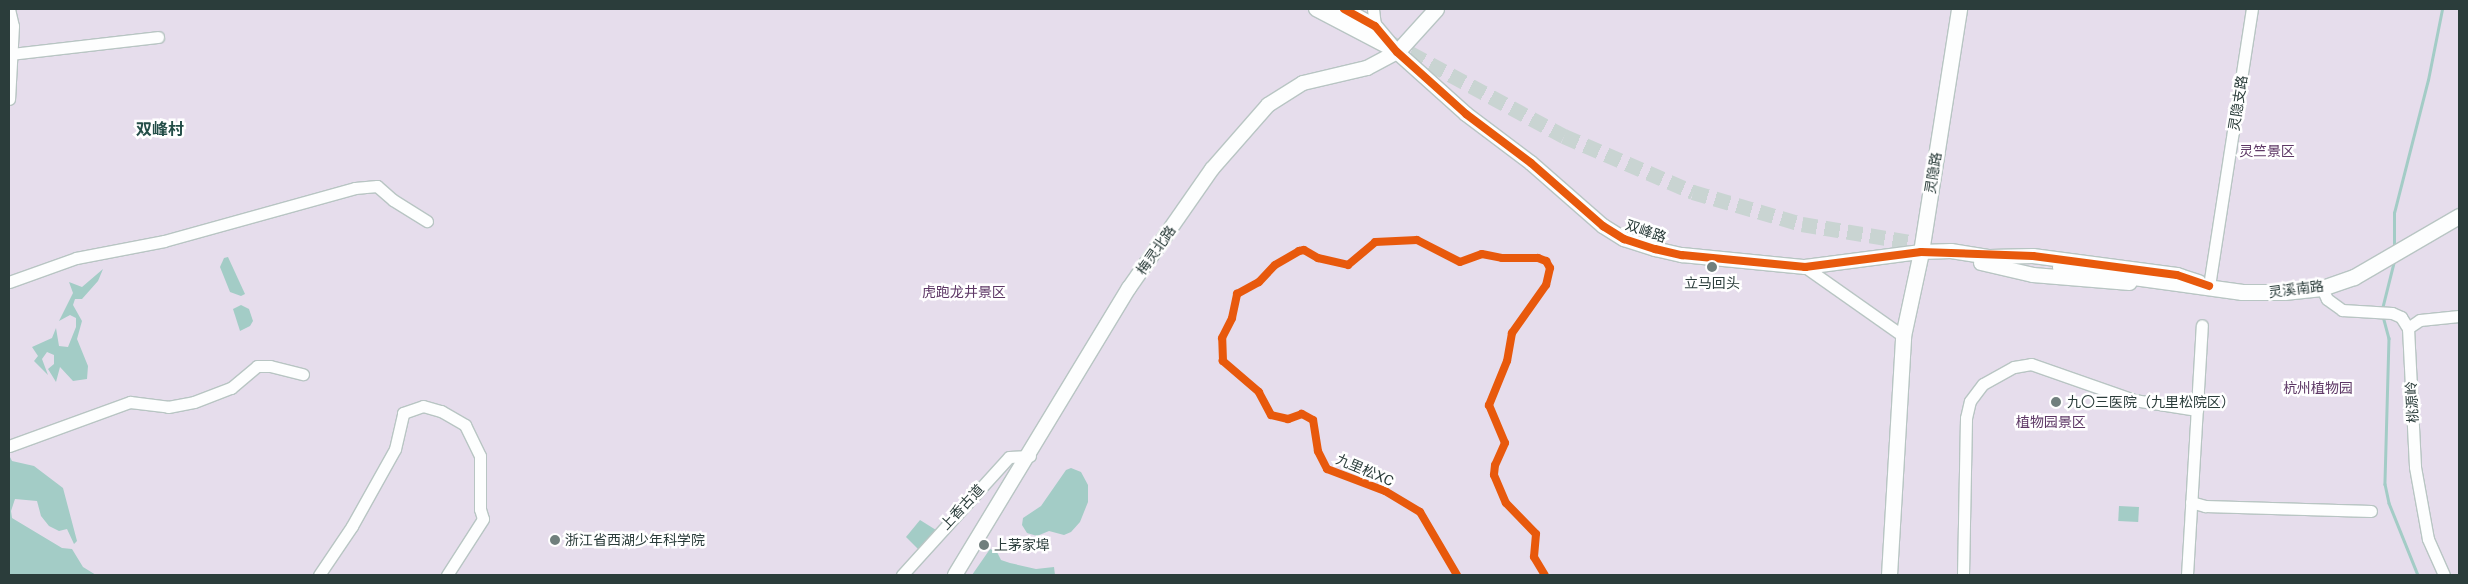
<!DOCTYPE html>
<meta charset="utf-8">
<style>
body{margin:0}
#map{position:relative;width:2468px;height:584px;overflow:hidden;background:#f0faf8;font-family:"Public Sans","Noto Sans SC",sans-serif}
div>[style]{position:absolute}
.green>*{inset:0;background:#e6ddec;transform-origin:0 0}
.water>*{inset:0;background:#a3ccc6;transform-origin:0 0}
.stream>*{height:2.5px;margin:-1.25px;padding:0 1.25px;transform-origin:1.25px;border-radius:1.25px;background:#a3ccc6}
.secondary-tunnel>*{height:15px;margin-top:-7.5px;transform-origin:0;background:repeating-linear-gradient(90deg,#c9d4d2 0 15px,transparent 0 23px)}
.roads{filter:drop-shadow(1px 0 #b8c5c3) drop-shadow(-1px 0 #b8c5c3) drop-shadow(0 1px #b8c5c3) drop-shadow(0 -1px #b8c5c3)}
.minor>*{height:11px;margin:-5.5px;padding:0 5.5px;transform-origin:5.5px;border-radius:5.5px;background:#fdfefe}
.tertiary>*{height:14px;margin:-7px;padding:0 7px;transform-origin:7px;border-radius:7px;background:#fdfefe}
.secondary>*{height:15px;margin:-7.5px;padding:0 7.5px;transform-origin:7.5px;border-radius:7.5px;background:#fdfefe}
.cycleway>*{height:8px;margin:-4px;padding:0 4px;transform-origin:4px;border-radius:4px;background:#e8590c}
.dots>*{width:14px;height:14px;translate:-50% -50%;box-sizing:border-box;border:2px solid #fff;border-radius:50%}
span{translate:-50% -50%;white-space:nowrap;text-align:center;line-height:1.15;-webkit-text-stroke:5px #fff;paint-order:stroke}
.street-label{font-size:14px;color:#2b3d3b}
.park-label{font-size:14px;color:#5d3765}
.poi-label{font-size:14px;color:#2b3d3b}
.left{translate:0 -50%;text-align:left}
.quarter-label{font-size:16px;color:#244e48;font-weight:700}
.frame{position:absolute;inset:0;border:10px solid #2b3d3b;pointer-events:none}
</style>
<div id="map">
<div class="green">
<i style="left:9px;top:9px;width:2450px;height:566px"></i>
</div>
<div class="water">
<i style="clip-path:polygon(228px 257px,245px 294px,241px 296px,230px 292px,220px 267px,224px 258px)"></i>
<i style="clip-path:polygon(103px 269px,98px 281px,82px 299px,75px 299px,73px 305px,82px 321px,77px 339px,88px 366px,87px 379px,73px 381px,60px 367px,56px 382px,48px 369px,54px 364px,54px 355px,47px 352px,42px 359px,48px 375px,34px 361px,38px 356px,32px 347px,52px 338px,56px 328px,59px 346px,68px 347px,76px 327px,76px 318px,70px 315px,59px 321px,73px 293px,69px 282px,82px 287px)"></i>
<i style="clip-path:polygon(241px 305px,249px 309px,253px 321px,250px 326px,240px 331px,233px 309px)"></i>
<i style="clip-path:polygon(9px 455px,12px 461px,34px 466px,63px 488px,77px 541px,74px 544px,67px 529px,59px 531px,49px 526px,41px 516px,37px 501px,15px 499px,11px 511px,12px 518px,62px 548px,72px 549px,83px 567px,96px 575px,9px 575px)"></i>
<i style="clip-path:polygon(1071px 468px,1081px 472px,1088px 485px,1088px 502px,1080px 522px,1071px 532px,1064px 535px,1049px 531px,1037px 536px,1027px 533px,1022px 525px,1023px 518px,1041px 506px,1066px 470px)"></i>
<i style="left:2119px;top:506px;width:20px;height:15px;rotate:3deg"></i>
<i style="clip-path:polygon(920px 520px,936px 530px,918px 549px,906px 537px)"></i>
<i style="clip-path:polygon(990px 549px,997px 552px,1001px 560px,1010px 563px,1036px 569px,1054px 567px,1055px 575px,972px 575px)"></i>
</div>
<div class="stream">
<i style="left:2394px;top:248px;width:35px;rotate:-90deg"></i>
<i style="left:2394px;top:213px;width:137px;rotate:-75.7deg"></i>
<i style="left:2428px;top:80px;width:72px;rotate:-78.8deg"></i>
<i style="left:2382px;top:309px;width:49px;rotate:-76deg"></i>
<i style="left:2383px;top:316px;width:23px;rotate:75deg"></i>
<i style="left:2389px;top:338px;width:146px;rotate:91.6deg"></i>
<i style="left:2385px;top:484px;width:19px;rotate:78deg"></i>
<i style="left:2389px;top:503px;width:78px;rotate:68.1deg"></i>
</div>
<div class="secondary-tunnel">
<i style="left:1390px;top:42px;width:198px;rotate:28.4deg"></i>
<i style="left:1564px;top:136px;width:141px;rotate:23.5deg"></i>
<i style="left:1693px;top:192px;width:114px;rotate:16.4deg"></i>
<i style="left:1802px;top:224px;width:135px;rotate:9.4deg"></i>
</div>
<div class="roads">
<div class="minor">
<i style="left:9px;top:9px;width:17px;rotate:77deg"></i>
<i style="left:13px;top:26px;width:73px;rotate:93.1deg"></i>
<i style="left:1373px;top:9px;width:17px;rotate:83deg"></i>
<i style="left:11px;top:54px;width:148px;rotate:-6.6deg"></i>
<i style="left:1805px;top:267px;width:120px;rotate:35.1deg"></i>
<i style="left:9px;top:282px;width:71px;rotate:-19.7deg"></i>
<i style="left:76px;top:258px;width:90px;rotate:-10.9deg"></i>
<i style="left:164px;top:241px;width:198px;rotate:-15.5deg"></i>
<i style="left:355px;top:188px;width:22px;rotate:-5deg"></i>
<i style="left:377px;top:186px;width:21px;rotate:41deg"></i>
<i style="left:393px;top:200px;width:40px;rotate:32deg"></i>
<i style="left:2209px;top:286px;width:280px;rotate:-81.2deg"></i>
<i style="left:2322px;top:288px;width:12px;rotate:66deg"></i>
<i style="left:2327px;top:299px;width:19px;rotate:36deg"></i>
<i style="left:2342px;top:310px;width:50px;rotate:3.4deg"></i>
<i style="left:2392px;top:313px;width:10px;rotate:24deg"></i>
<i style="left:2401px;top:317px;width:13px;rotate:58deg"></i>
<i style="left:2408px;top:328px;width:139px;rotate:87.1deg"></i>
<i style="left:2415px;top:467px;width:73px;rotate:79.8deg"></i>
<i style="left:2428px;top:539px;width:39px;rotate:66deg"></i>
<i style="left:2408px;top:328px;width:14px;rotate:-34deg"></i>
<i style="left:2420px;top:320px;width:39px;rotate:-6deg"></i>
<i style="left:9px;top:446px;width:129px;rotate:-20deg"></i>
<i style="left:130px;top:402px;width:38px;rotate:7deg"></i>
<i style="left:168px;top:407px;width:26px;rotate:-11deg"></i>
<i style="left:194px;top:402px;width:40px;rotate:-21deg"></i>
<i style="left:231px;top:388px;width:34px;rotate:-40deg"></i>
<i style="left:257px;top:366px;width:13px"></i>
<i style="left:270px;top:366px;width:34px;rotate:14deg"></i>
<i style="left:2191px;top:502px;width:15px;rotate:16deg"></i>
<i style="left:2205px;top:506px;width:166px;rotate:1.7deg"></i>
<i style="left:319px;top:575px;width:59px;rotate:-56deg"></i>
<i style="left:352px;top:526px;width:88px;rotate:-60.8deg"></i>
<i style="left:395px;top:449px;width:37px;rotate:-77deg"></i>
<i style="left:403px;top:413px;width:21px;rotate:-19deg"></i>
<i style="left:423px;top:406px;width:19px;rotate:16deg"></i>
<i style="left:441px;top:411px;width:28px;rotate:30deg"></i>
<i style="left:465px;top:425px;width:34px;rotate:64deg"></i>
<i style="left:480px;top:456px;width:53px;rotate:90deg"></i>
<i style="left:480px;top:509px;width:10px;rotate:73deg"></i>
<i style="left:483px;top:519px;width:67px;rotate:122.7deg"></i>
<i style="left:902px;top:575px;width:159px;rotate:-47.8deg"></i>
<i style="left:1009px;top:457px;width:21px;rotate:-3deg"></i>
<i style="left:1963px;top:575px;width:157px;rotate:-88.9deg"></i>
<i style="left:1966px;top:418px;width:17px;rotate:-77deg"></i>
<i style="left:1970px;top:401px;width:21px;rotate:-53deg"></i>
<i style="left:1983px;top:384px;width:35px;rotate:-29deg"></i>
<i style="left:2014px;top:367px;width:17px;rotate:-10deg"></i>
<i style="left:2031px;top:364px;width:109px;rotate:19.3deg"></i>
<i style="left:2134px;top:400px;width:64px;rotate:9deg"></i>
<i style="left:2187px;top:575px;width:250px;rotate:-86.6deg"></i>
</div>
<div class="tertiary">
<i style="left:1316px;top:9px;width:88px;rotate:27.7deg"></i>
<i style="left:1344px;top:9px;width:35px;rotate:29deg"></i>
<i style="left:1375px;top:26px;width:34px;rotate:50deg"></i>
<i style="left:1397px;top:52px;width:93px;rotate:41.9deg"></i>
<i style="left:1466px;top:114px;width:81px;rotate:37deg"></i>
<i style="left:1531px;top:163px;width:96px;rotate:41.2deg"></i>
<i style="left:1603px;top:226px;width:25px;rotate:32deg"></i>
<i style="left:1624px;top:239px;width:33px;rotate:18deg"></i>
<i style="left:1655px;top:249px;width:28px;rotate:13deg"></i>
<i style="left:1682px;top:255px;width:124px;rotate:5.6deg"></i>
<i style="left:1805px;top:267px;width:117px;rotate:-7.4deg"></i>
<i style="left:1921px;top:252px;width:30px;rotate:-2deg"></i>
<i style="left:1951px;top:251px;width:39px;rotate:9deg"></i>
<i style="left:1990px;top:257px;width:43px;rotate:-1.3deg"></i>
<i style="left:2033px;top:256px;width:145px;rotate:7.5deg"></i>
<i style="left:2177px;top:275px;width:23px;rotate:18deg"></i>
<i style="left:1981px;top:263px;width:53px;rotate:13deg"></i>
<i style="left:2033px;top:275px;width:97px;rotate:4.7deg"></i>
<i style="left:955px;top:575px;width:336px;rotate:-58.8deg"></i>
<i style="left:1129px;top:288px;width:145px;rotate:-55.1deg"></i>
<i style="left:1212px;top:169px;width:85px;rotate:-48.8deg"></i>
<i style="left:1268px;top:105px;width:41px;rotate:-32.2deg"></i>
<i style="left:1303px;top:83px;width:66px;rotate:-13.2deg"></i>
<i style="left:1367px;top:68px;width:34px;rotate:-28deg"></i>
</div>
<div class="secondary">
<i style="left:1330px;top:9px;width:9px;rotate:27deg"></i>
<i style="left:1397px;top:52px;width:58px;rotate:-47.8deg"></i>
<i style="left:2060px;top:267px;width:184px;rotate:7.8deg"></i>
<i style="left:2242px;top:292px;width:42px"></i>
<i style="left:2284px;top:292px;width:38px;rotate:-6deg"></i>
<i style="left:2322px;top:288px;width:34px;rotate:-19deg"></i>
<i style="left:2354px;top:277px;width:121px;rotate:-30.2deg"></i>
<i style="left:1889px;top:575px;width:239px;rotate:-86.6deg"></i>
<i style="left:1903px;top:336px;width:86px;rotate:-77.9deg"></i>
<i style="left:1921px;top:252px;width:246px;rotate:-81.1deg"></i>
</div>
</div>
<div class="cycleway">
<i style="left:1344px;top:9px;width:35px;rotate:29deg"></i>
<i style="left:1375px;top:26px;width:34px;rotate:50deg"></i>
<i style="left:1397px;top:52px;width:93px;rotate:41.9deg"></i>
<i style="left:1466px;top:114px;width:81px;rotate:37deg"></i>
<i style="left:1531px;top:163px;width:96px;rotate:41.2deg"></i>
<i style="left:1603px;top:226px;width:25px;rotate:32deg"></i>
<i style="left:1624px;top:239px;width:33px;rotate:18deg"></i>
<i style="left:1655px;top:249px;width:28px;rotate:13deg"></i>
<i style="left:1682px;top:255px;width:124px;rotate:5.6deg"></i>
<i style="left:1805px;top:267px;width:117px;rotate:-7.4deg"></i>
<i style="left:1921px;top:252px;width:112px;rotate:2deg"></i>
<i style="left:2033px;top:256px;width:145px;rotate:7.5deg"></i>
<i style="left:2177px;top:275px;width:34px;rotate:19deg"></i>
<i style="left:1457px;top:575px;width:73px;rotate:-120.4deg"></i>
<i style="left:1420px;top:512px;width:41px;rotate:-149deg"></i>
<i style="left:1385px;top:491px;width:62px;rotate:-159.2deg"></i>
<i style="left:1327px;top:469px;width:20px;rotate:-117deg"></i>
<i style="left:1318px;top:451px;width:31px;rotate:-99deg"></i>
<i style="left:1313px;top:420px;width:13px;rotate:-151deg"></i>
<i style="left:1302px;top:414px;width:15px;rotate:160deg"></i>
<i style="left:1288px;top:419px;width:17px;rotate:-167deg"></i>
<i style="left:1271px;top:415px;width:26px;rotate:-118deg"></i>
<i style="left:1259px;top:392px;width:48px;rotate:-139.3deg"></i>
<i style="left:1223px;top:361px;width:23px;rotate:-92deg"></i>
<i style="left:1222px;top:338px;width:22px;rotate:-63deg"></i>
<i style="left:1232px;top:318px;width:25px;rotate:-78deg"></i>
<i style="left:1237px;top:294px;width:25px;rotate:-29deg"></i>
<i style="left:1259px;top:282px;width:23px;rotate:-47deg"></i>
<i style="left:1275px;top:265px;width:28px;rotate:-30deg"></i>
<i style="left:1299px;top:251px;width:5px;rotate:-11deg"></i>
<i style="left:1304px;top:250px;width:16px;rotate:30deg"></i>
<i style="left:1318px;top:258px;width:31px;rotate:13deg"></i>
<i style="left:1348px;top:265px;width:35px;rotate:-40deg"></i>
<i style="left:1375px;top:242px;width:42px;rotate:-2.7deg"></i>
<i style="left:1417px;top:240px;width:48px;rotate:27.1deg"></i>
<i style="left:1460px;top:262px;width:23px;rotate:-20deg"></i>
<i style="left:1482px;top:254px;width:20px;rotate:11deg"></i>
<i style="left:1502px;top:258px;width:36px"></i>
<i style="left:1538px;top:258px;width:9px;rotate:21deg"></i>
<i style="left:1546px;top:261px;width:8px;rotate:60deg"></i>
<i style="left:1550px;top:268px;width:17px;rotate:103deg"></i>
<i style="left:1546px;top:285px;width:59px;rotate:125.3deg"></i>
<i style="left:1512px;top:333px;width:28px;rotate:100deg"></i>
<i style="left:1507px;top:361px;width:48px;rotate:112.2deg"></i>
<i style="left:1489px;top:405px;width:41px;rotate:67.2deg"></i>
<i style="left:1505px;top:443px;width:24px;rotate:114deg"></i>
<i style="left:1495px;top:465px;width:10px;rotate:96deg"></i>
<i style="left:1494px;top:475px;width:30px;rotate:67deg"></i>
<i style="left:1506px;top:503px;width:43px;rotate:45.9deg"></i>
<i style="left:1536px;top:534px;width:23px;rotate:95deg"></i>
<i style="left:1534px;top:557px;width:21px;rotate:59deg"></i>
</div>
<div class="dots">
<i style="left:1712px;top:267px;background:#707f7d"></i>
<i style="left:2056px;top:402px;background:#707f7d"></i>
<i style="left:555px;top:540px;background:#707f7d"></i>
<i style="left:984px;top:545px;background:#707f7d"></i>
</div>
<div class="street-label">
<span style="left:2238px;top:103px;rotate:-81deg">灵隐支路</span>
<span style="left:1933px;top:173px;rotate:-81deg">灵隐路</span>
<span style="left:1646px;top:231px;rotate:19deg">双峰路</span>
<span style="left:1156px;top:250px;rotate:-55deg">梅灵北路</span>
<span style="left:2296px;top:289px;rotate:-7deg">灵溪南路</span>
<span style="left:2412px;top:402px;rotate:-93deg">桃源岭</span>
<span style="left:1365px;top:470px;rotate:23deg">九里松XC</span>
<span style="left:962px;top:507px;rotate:-47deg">上香古道</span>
</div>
<div class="park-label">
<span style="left:2267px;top:151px">灵竺景区</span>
<span style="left:964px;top:292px">虎跑龙井景区</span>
<span style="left:2318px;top:388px">杭州植物园</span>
<span style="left:2051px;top:422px">植物园景区</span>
</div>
<div class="poi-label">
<span style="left:1712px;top:283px">立马回头</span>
<span class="left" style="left:2067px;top:402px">九〇三医院（九里松院区）</span>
<span class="left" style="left:565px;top:540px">浙江省西湖少年科学院</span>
<span class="left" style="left:994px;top:545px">上茅家埠</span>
</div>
<div class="quarter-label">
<span style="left:160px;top:130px">双峰村</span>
</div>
<div class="frame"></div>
</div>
